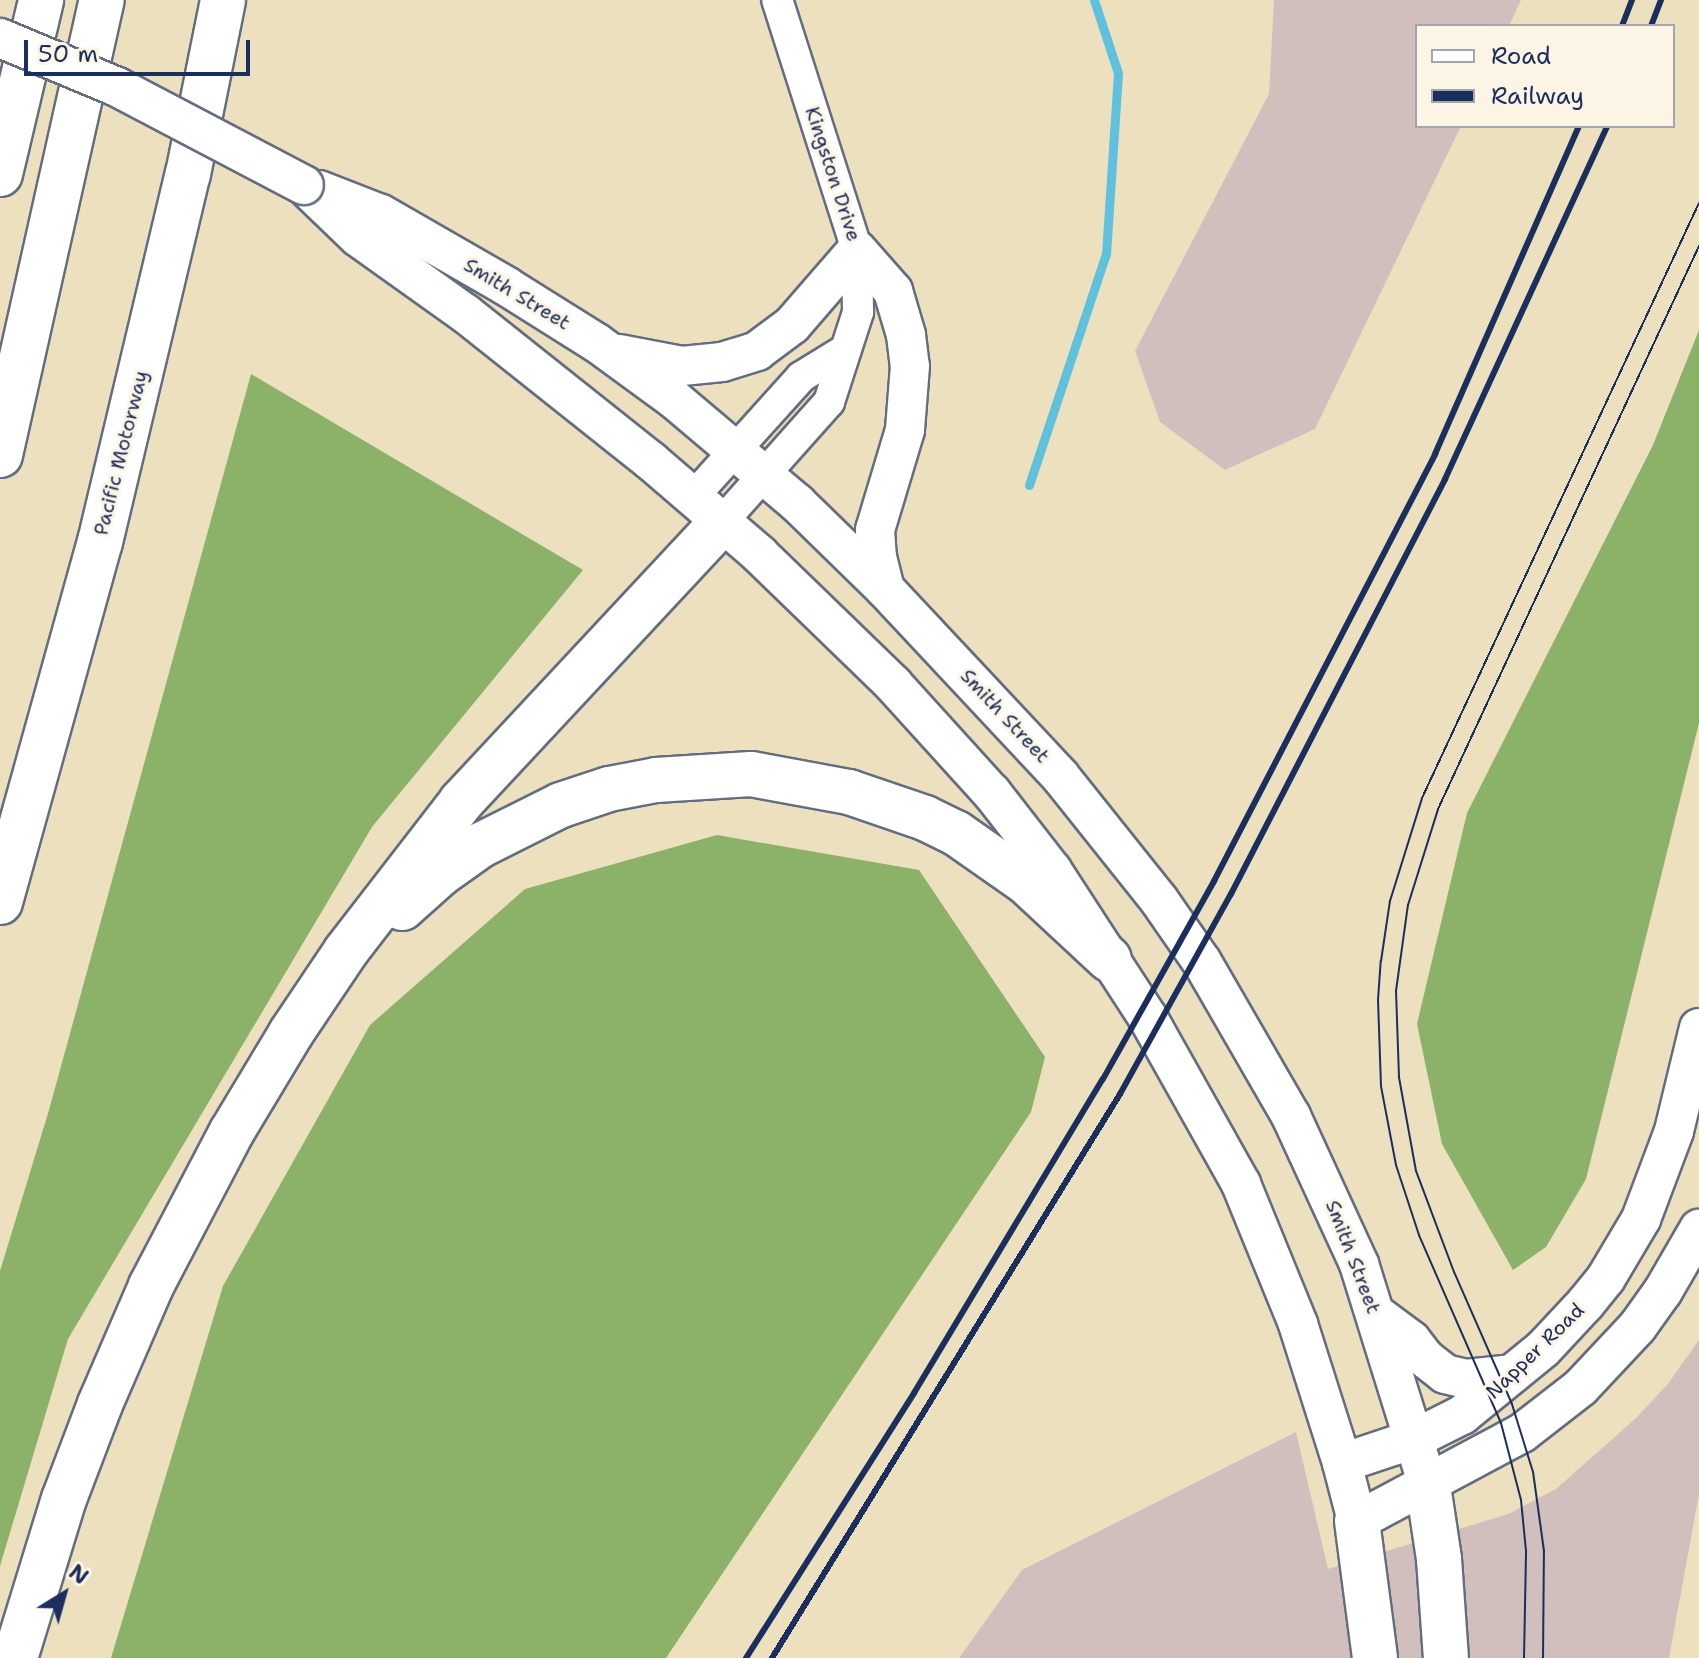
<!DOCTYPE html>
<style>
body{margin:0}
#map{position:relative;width:1699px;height:1658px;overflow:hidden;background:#ede0bf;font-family:"Shantell Sans",sans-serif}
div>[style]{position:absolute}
.industrial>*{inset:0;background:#d1bfbd}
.forest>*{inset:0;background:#8bb268}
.stream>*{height:9px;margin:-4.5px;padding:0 4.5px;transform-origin:4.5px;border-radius:4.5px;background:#60c1de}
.roads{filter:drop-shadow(2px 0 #646d80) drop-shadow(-2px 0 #646d80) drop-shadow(0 2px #646d80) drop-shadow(0 -2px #646d80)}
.minor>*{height:30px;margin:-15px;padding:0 15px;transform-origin:15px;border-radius:15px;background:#fff}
.major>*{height:38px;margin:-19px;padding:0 19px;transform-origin:19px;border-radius:19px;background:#fff}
.highway>*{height:44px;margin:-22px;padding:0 22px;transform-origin:22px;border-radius:22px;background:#fff}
.tram>*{height:2px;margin:-1px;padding:0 1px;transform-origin:1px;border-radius:1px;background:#1b2f5e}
.rail>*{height:6px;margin:-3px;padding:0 3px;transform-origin:3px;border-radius:3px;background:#1b2f5e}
.bridges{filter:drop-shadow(2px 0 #646d80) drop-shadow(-2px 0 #646d80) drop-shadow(0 2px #646d80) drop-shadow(0 -2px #646d80)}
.major-bridge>*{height:38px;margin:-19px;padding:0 19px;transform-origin:19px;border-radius:19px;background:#fff}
span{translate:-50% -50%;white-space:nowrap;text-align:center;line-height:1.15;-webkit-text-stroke:6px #fcf5e5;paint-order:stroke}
.street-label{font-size:20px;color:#1b2f5e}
.legend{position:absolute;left:1415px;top:24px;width:260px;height:104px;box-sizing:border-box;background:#fcf5e5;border:2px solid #a2a6af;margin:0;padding:10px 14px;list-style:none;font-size:24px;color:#1b2f5e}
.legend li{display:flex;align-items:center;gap:16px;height:40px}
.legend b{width:40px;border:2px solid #a2a6af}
.north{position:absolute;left:24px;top:1554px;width:80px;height:80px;-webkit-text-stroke:6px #fcf5e5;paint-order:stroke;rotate:37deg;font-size:22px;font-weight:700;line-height:32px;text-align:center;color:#1b2f5e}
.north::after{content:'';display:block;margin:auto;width:28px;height:36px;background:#1b2f5e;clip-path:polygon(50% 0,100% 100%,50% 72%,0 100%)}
.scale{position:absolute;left:24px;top:40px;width:226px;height:36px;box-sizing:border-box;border:4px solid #1b2f5e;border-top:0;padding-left:10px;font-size:24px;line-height:28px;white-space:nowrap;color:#1b2f5e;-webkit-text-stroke:6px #fcf5e5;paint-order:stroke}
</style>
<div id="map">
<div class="industrial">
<i style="clip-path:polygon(1274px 0,1521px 0,1509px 26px,1417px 26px,1417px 126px,1461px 126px,1315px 429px,1225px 470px,1160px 422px,1135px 351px,1269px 94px)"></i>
<i style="clip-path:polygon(1699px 1340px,1699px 1494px,1669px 1658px,959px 1658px,1022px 1570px,1296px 1432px,1328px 1569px,1508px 1514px,1556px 1489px,1636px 1418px,1667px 1385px)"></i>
</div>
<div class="forest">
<i style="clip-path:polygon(1699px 330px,1699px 723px,1586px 1179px,1546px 1247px,1513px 1270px,1442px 1144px,1417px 1024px,1467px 813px,1653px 445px)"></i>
<i style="clip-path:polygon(251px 374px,583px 570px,372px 827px,68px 1339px,0 1566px,0 1271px,49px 1110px)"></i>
<i style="clip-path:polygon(717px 835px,919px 870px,1045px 1057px,1031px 1112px,666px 1658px,111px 1658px,223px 1286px,370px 1025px,525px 889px)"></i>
</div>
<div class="stream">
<i style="left:1029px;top:485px;width:243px;rotate:-71.6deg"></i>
<i style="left:1106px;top:254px;width:181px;rotate:-86.2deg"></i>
<i style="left:1118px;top:73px;width:77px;rotate:-108.2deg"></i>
</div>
<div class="roads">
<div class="minor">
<i style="left:694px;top:496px;width:160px;rotate:-48deg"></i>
<i style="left:801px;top:377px;width:52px;rotate:-31.5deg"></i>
<i style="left:722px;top:522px;width:161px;rotate:-48.3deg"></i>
<i style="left:829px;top:402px;width:95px;rotate:-72.1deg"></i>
<i style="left:858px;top:312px;width:62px;rotate:-90.9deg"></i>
<i style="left:857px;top:250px;width:262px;rotate:-107.7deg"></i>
</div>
<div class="major">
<i style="left:304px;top:185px;width:75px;rotate:43.9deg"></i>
<i style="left:358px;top:237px;width:133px;rotate:35.5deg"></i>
<i style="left:466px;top:314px;width:236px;rotate:38.5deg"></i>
<i style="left:651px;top:461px;width:143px;rotate:40.7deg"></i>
<i style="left:759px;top:554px;width:187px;rotate:44.1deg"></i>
<i style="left:893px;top:684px;width:147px;rotate:47.8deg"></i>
<i style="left:992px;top:793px;width:98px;rotate:52.1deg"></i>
<i style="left:1052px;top:870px;width:176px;rotate:57deg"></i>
<i style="left:1148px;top:1018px;width:190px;rotate:60.7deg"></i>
<i style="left:1241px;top:1184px;width:151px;rotate:67.8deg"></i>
<i style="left:1298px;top:1324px;width:146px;rotate:72.4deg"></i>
<i style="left:1342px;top:1463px;width:60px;rotate:75.5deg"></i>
<i style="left:1357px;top:1521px;width:187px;rotate:-28.1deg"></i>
<i style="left:1522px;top:1433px;width:75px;rotate:-37.9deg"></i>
<i style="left:1581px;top:1387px;width:83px;rotate:-46.9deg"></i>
<i style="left:1638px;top:1326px;width:43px;rotate:-54.5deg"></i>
<i style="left:1663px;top:1291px;width:72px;rotate:-59.9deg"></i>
<i style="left:319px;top:190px;width:66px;rotate:21.2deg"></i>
<i style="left:381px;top:214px;width:144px;rotate:29.9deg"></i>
<i style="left:506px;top:286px;width:107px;rotate:32.1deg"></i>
<i style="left:597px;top:343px;width:97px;rotate:36.2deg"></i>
<i style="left:675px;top:400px;width:160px;rotate:40.2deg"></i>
<i style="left:797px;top:503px;width:123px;rotate:44.3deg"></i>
<i style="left:885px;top:589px;width:256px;rotate:46.9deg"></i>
<i style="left:1060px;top:776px;width:159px;rotate:51.4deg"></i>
<i style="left:1159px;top:900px;width:75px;rotate:55.3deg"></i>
<i style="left:1202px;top:962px;width:178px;rotate:60deg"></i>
<i style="left:1291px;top:1116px;width:163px;rotate:65.3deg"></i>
<i style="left:1359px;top:1264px;width:232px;rotate:72.7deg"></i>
<i style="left:619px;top:354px;width:64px;rotate:10.8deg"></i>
<i style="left:682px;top:366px;width:40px;rotate:-5.7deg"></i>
<i style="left:722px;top:362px;width:37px;rotate:-17deg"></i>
<i style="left:757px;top:351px;width:44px;rotate:-36.6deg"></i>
<i style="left:792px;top:325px;width:99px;rotate:-49.1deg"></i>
<i style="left:857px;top:250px;width:55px;rotate:48.7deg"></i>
<i style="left:893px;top:291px;width:46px;rotate:73.5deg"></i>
<i style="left:906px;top:335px;width:31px;rotate:83deg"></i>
<i style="left:910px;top:366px;width:64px;rotate:94.5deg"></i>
<i style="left:905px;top:430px;width:104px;rotate:106.7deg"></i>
<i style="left:875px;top:530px;width:27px;rotate:86deg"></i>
<i style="left:877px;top:557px;width:33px;rotate:76deg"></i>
<i style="left:1376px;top:1314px;width:44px;rotate:36.6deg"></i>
<i style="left:1411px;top:1340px;width:24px;rotate:52deg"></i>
<i style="left:1426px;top:1359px;width:24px;rotate:38deg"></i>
<i style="left:1445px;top:1374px;width:22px;rotate:13deg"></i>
<i style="left:1466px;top:1379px;width:46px;rotate:-6.2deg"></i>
<i style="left:1342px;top:1463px;width:76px;rotate:-18.4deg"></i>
<i style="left:1414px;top:1439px;width:54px;rotate:-26.6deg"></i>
<i style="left:1462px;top:1415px;width:104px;rotate:-39.2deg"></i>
<i style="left:1543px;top:1349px;width:62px;rotate:-47deg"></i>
<i style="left:1585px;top:1304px;width:33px;rotate:-51deg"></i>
<i style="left:1606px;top:1278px;width:69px;rotate:-59.3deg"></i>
<i style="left:1641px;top:1219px;width:94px;rotate:-69.4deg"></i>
<i style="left:1674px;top:1131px;width:106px;rotate:-76.4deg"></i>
</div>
<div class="highway">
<i style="left:0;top:174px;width:179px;rotate:-76.7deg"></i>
<i style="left:0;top:455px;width:466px;rotate:-77.4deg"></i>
<i style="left:0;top:902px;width:374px;rotate:-74.5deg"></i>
<i style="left:100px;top:542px;width:378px;rotate:-76.6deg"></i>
<i style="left:188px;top:174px;width:177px;rotate:-78.6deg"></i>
<i style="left:402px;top:908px;width:51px;rotate:-41.8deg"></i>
<i style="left:440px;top:874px;width:50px;rotate:-35.3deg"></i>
<i style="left:481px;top:845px;width:89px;rotate:-26.6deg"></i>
<i style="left:561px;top:805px;width:51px;rotate:-18.4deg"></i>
<i style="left:609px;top:789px;width:48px;rotate:-10.8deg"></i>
<i style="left:656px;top:780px;width:95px;rotate:-3.6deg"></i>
<i style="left:751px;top:774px;width:100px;rotate:10.4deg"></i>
<i style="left:849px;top:792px;width:80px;rotate:18.9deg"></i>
<i style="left:925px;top:818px;width:34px;rotate:26deg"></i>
<i style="left:956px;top:833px;width:85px;rotate:35deg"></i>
<i style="left:1026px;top:882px;width:113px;rotate:42.9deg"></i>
<i style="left:1428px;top:1486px;width:74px;rotate:81.4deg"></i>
<i style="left:1439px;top:1559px;width:99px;rotate:86deg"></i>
<i style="left:1357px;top:1521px;width:138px;rotate:82.5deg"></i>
<i style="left:15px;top:1658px;width:166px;rotate:-72.9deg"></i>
<i style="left:64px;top:1499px;width:102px;rotate:-69.2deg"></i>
<i style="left:100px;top:1404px;width:129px;rotate:-66.6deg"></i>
<i style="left:151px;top:1286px;width:173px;rotate:-62.4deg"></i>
<i style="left:231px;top:1133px;width:117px;rotate:-59deg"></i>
<i style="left:291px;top:1033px;width:99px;rotate:-56.1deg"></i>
<i style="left:346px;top:951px;width:188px;rotate:-52.3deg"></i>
<i style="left:461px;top:802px;width:383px;rotate:-47deg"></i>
</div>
</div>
<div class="tram">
<i style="left:1524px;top:1658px;width:107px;rotate:-88.9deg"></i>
<i style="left:1526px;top:1551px;width:51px;rotate:-95.6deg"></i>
<i style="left:1521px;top:1500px;width:80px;rotate:-104.6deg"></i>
<i style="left:1501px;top:1423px;width:205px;rotate:-113.6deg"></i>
<i style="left:1419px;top:1235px;width:74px;rotate:-108.2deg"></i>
<i style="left:1396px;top:1165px;width:80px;rotate:-100.8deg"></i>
<i style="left:1381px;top:1086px;width:86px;rotate:-92deg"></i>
<i style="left:1378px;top:1000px;width:39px;rotate:-86deg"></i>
<i style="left:1381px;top:961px;width:61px;rotate:-81.5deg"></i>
<i style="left:1390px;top:901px;width:108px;rotate:-72.7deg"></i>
<i style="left:1422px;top:798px;width:656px;rotate:-65.04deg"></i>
<i style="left:1543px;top:1658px;width:107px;rotate:-89.5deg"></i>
<i style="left:1544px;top:1551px;width:80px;rotate:-97.9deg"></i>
<i style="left:1533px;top:1472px;width:71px;rotate:-107.2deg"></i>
<i style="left:1512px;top:1404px;width:144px;rotate:-113.7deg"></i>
<i style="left:1454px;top:1272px;width:108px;rotate:-110.6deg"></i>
<i style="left:1416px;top:1171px;width:96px;rotate:-100.3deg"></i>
<i style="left:1399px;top:1077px;width:86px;rotate:-92deg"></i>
<i style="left:1396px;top:991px;width:87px;rotate:-82.1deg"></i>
<i style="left:1408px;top:905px;width:101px;rotate:-72.6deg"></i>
<i style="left:1438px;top:809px;width:621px;rotate:-65.13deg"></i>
</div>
<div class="rail">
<i style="left:1622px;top:26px;width:28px;rotate:-69deg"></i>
<i style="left:1651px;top:26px;width:28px;rotate:-69deg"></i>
<i style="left:746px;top:1658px;width:314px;rotate:-57.6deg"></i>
<i style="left:914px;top:1393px;width:366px;rotate:-59deg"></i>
<i style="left:1103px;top:1079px;width:227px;rotate:-60.7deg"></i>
<i style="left:1214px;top:881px;width:481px;rotate:-62.6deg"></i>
<i style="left:1435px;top:454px;width:358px;rotate:-66.3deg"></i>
<i style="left:772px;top:1658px;width:663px;rotate:-58.32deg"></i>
<i style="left:1120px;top:1094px;width:229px;rotate:-61deg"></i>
<i style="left:1231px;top:894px;width:467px;rotate:-62.7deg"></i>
<i style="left:1445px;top:479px;width:388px;rotate:-65.3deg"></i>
</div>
<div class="bridges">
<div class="major-bridge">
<i style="left:0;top:38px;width:127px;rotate:22.7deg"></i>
<i style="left:117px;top:87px;width:211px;rotate:27.7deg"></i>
</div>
</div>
<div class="street-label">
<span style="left:833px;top:174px;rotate:72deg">Kingston Drive</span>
<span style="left:517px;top:294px;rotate:31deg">Smith Street</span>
<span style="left:121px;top:453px;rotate:-76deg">Pacific Motorway</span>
<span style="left:1005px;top:716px;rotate:47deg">Smith Street</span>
<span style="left:1353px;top:1257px;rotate:69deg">Smith Street</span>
<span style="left:1535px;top:1351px;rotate:-44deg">Napper Road</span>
</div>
<ul class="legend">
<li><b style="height:10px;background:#fff"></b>Road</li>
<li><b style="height:10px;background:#1b2f5e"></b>Railway</li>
</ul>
<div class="north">N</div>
<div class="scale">50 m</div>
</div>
